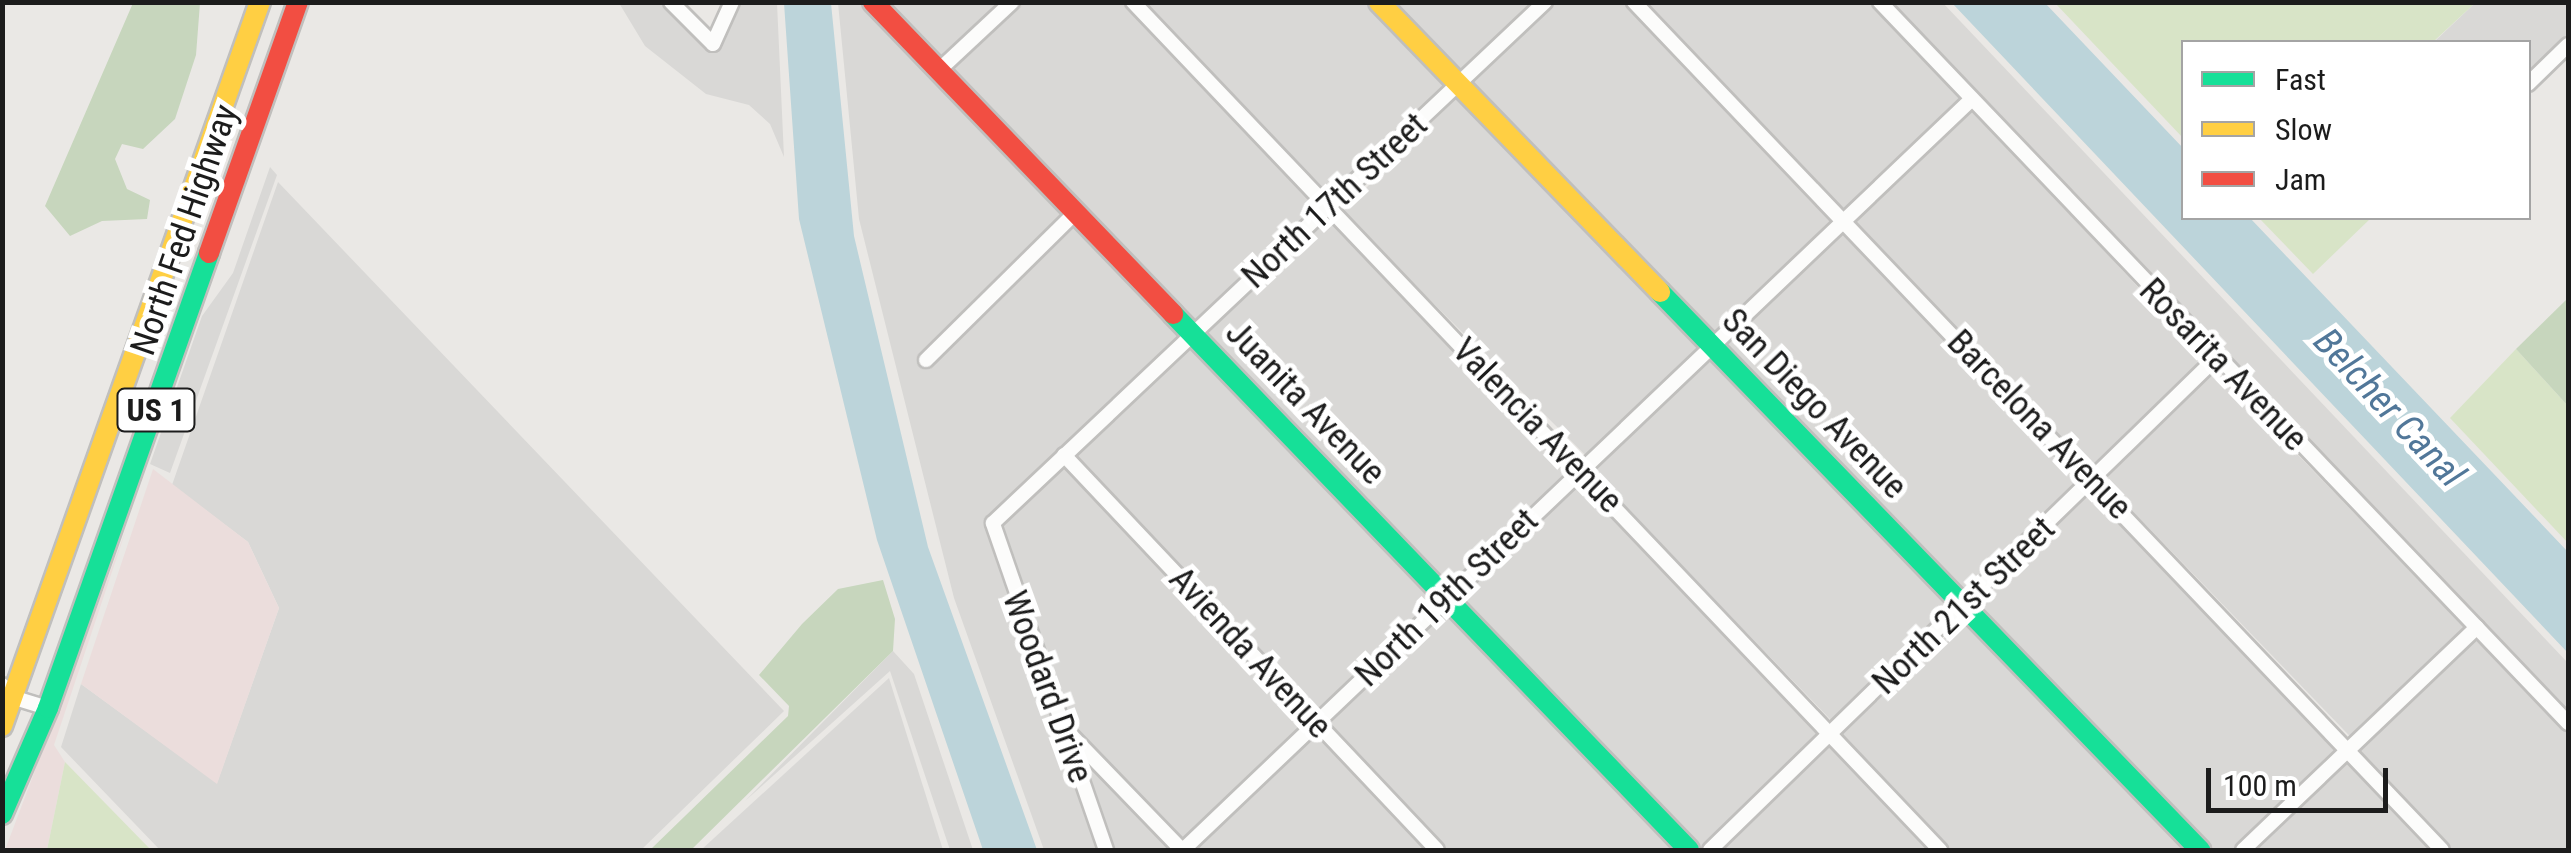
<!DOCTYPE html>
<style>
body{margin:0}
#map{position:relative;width:2571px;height:853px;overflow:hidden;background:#eae8e5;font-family:"Roboto Condensed",sans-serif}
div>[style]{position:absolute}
.residential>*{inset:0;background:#d9d8d6;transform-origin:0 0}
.commercial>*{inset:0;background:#ebdddc}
.grass>*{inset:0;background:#d8e4c7}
.forest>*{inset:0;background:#c7d6bd}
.water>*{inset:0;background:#bcd4da}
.roads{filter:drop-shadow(2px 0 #c0bfbd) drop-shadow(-2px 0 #c0bfbd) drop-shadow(0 2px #c0bfbd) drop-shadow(0 -2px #c0bfbd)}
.street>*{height:14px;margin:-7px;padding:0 7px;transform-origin:7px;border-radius:7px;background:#fcfcfb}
.fast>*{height:20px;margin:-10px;padding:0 10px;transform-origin:10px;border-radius:10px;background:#16e098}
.slow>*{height:20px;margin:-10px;padding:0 10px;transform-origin:10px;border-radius:10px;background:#ffcf43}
.jam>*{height:20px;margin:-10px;padding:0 10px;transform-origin:10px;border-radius:10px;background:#f24e42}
span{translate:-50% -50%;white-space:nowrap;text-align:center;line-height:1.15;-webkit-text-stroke:10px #fff;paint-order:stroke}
.shield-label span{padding:2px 8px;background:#fff;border:2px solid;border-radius:8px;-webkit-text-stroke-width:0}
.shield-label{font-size:32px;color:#1c1c1c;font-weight:700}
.street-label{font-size:35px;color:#1c1c1c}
.water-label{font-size:38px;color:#517799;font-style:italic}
.frame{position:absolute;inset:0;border:5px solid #1c1c1c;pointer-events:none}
.legend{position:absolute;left:2181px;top:40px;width:350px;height:180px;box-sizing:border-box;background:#fff;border:2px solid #a4a4a4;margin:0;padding:12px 18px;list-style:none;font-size:30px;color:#1c1c1c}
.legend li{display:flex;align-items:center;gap:20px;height:50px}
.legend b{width:50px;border:2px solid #a4a4a4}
.scale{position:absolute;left:2206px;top:768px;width:182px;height:45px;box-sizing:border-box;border:5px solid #1c1c1c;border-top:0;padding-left:12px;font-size:30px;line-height:35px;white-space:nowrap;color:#1c1c1c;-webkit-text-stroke:8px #fff;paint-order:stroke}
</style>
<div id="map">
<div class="residential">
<i style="clip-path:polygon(619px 3px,661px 3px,709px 49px,719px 46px,739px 3px,777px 3px,784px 157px,770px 124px,749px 105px,706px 94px,645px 46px)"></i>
<i style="clip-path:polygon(838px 3px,864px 3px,1065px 214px,918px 360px,926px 369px,1074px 223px,1182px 333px,984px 523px,1098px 850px,1044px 850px,954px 598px,859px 219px)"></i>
<i style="clip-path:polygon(883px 3px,1002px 3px,939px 61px)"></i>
<i style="clip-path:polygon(1021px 3px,1123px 3px,1319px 208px,1192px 323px,948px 70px)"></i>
<i style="clip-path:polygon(1143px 3px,1370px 3px,1449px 87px,1329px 198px)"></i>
<i style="clip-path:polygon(1389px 3px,1536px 3px,1459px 78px)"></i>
<i style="clip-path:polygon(1554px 3px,1624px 3px,1833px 220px,1715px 338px,1468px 87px)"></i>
<i style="clip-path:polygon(1644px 3px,1870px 3px,1962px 99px,1843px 210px)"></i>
<i style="clip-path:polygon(1890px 3px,1943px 3px,2568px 663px,2568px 713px)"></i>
<i style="clip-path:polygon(2475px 3px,2568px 3px,2568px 36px,2529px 76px,2528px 42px,2434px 42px)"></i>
<i style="left:1458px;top:96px;width:352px;height:164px;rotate:45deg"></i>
<i style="left:1971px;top:108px;width:345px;height:163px;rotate:47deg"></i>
<i style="clip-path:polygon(270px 167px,277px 175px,170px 473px,150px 464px,202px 316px,233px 273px)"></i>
<i style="clip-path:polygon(278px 182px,784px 711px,641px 850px,160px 850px,61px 747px,81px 684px,217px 783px,279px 608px,248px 542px,172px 485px)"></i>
<i style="left:1327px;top:217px;width:351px;height:171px;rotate:46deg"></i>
<i style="left:1842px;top:229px;width:348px;height:167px;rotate:46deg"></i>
<i style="left:1190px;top:342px;width:356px;height:163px;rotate:46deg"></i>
<i style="left:1713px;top:356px;width:351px;height:168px;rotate:46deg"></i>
<i style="left:2215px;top:369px;width:361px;height:158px;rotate:46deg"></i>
<i style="clip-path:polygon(1063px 465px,1306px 723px,1184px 842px,1068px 722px,1000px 525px)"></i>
<i style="left:1579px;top:479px;width:354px;height:170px;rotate:47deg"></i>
<i style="clip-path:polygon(2091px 489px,2339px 749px,2234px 850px,2210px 850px,1975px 608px)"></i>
<i style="clip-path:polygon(1447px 607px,1680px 850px,1447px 850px,1325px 722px)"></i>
<i style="clip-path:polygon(1965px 618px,2190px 850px,1950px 850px,1840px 736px)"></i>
<i style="clip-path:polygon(2476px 637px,2568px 734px,2568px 850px,2451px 850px,2357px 749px)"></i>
<i style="clip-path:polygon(893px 651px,914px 674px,973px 850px,950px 850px,890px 671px,745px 801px)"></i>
<i style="clip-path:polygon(889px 678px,943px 850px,701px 850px)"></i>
<i style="clip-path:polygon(1314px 732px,1428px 850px,1193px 850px)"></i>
<i style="clip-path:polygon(1830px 746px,1930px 850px,1719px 850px)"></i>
<i style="clip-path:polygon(1079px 754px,1173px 850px,1113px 850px)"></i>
<i style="clip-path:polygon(2347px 759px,2432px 850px,2252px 850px)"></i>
</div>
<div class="commercial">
<i style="clip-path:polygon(153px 469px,248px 542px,279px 608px,217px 784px,81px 684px)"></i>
<i style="clip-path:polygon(127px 527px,54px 745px,65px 762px,47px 850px,5px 850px)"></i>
</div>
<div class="grass">
<i style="clip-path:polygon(2055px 3px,2475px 3px,2433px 42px,2184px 42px,2183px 138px)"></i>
<i style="clip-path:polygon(2259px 218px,2371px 218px,2313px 274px)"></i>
<i style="clip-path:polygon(2516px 349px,2568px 406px,2568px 543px,2450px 418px)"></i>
<i style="clip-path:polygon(65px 762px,151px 850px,47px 850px)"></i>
</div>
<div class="forest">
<i style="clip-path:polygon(133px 3px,200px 3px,196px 55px,175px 119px,143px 149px,122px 144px,115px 159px,127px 189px,150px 200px,147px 219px,102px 221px,70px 236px,45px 206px)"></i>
<i style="clip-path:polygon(2568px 298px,2568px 406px,2516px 349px)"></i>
<i style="clip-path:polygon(883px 580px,895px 619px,893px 651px,691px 850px,650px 850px,788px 716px,789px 706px,759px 675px,802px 624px,838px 589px)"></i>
</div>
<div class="water">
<i style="clip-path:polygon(784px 3px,831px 3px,854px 236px,928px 547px,1037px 850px,983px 850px,877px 540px,799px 219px)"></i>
<i style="clip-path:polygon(1952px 3px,2045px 3px,2183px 148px,2184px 218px,2250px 218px,2512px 493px,2568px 552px,2568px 653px)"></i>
</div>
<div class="roads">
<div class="street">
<i style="left:671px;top:2px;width:59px;rotate:45deg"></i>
<i style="left:713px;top:44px;width:46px;rotate:-65.7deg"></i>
<i style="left:1133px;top:2px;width:1171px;rotate:46.42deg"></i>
<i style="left:1634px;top:2px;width:1171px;rotate:46.38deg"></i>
<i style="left:1880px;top:2px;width:997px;rotate:46.34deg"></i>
<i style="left:938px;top:71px;width:101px;rotate:-43deg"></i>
<i style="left:2528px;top:84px;width:56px;rotate:-44.3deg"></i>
<i style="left:926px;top:360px;width:209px;rotate:-44.6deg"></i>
<i style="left:1064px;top:455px;width:543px;rotate:46.64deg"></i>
<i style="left:2px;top:685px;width:18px;rotate:45deg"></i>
<i style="left:15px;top:698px;width:34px;rotate:17deg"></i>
<i style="left:1066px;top:730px;width:167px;rotate:46deg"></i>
<i style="left:1106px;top:850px;width:346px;rotate:-109.1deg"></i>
<i style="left:993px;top:523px;width:759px;rotate:-43.35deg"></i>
<i style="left:1183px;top:850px;width:1089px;rotate:-43.59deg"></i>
<i style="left:1710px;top:850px;width:704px;rotate:-44.19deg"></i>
<i style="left:2243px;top:850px;width:323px;rotate:-43.6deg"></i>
</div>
<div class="fast">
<i style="left:1660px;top:292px;width:777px;rotate:45.94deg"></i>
<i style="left:1173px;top:314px;width:744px;rotate:46.09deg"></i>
<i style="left:2px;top:814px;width:116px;rotate:-66.5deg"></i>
<i style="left:48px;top:708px;width:483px;rotate:-70.5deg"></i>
</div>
<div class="slow">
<i style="left:1379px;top:2px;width:404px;rotate:45.9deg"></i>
<i style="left:2px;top:726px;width:769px;rotate:-70.39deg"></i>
</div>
<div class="jam">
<i style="left:873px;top:2px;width:433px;rotate:46.1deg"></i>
<i style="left:209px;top:253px;width:266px;rotate:-70.5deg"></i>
</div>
</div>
<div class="shield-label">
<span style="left:156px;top:410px">US 1</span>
</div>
<div class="street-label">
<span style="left:1335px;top:201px;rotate:-43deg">North 17th Street</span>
<span style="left:185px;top:230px;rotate:-71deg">North Fed Highway</span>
<span style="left:2223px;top:365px;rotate:46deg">Rosarita Avenue</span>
<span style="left:1305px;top:403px;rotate:46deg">Juanita Avenue</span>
<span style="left:1814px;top:404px;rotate:46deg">San Diego Avenue</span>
<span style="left:2039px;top:425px;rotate:46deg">Barcelona Avenue</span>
<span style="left:1537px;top:426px;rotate:46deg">Valencia Avenue</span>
<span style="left:1447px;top:598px;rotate:-44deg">North 19th Street</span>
<span style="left:1964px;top:606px;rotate:-44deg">North 21st Street</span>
<span style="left:1250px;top:653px;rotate:47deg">Avienda Avenue</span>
<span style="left:1047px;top:687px;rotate:70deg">Woodard Drive</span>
</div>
<div class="water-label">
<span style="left:2389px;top:408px;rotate:47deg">Belcher Canal</span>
</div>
<div class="frame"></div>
<ul class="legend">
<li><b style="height:12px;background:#16e098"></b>Fast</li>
<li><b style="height:12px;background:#ffcf43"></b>Slow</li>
<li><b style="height:12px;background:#f24e42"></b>Jam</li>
</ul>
<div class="scale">100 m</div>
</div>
